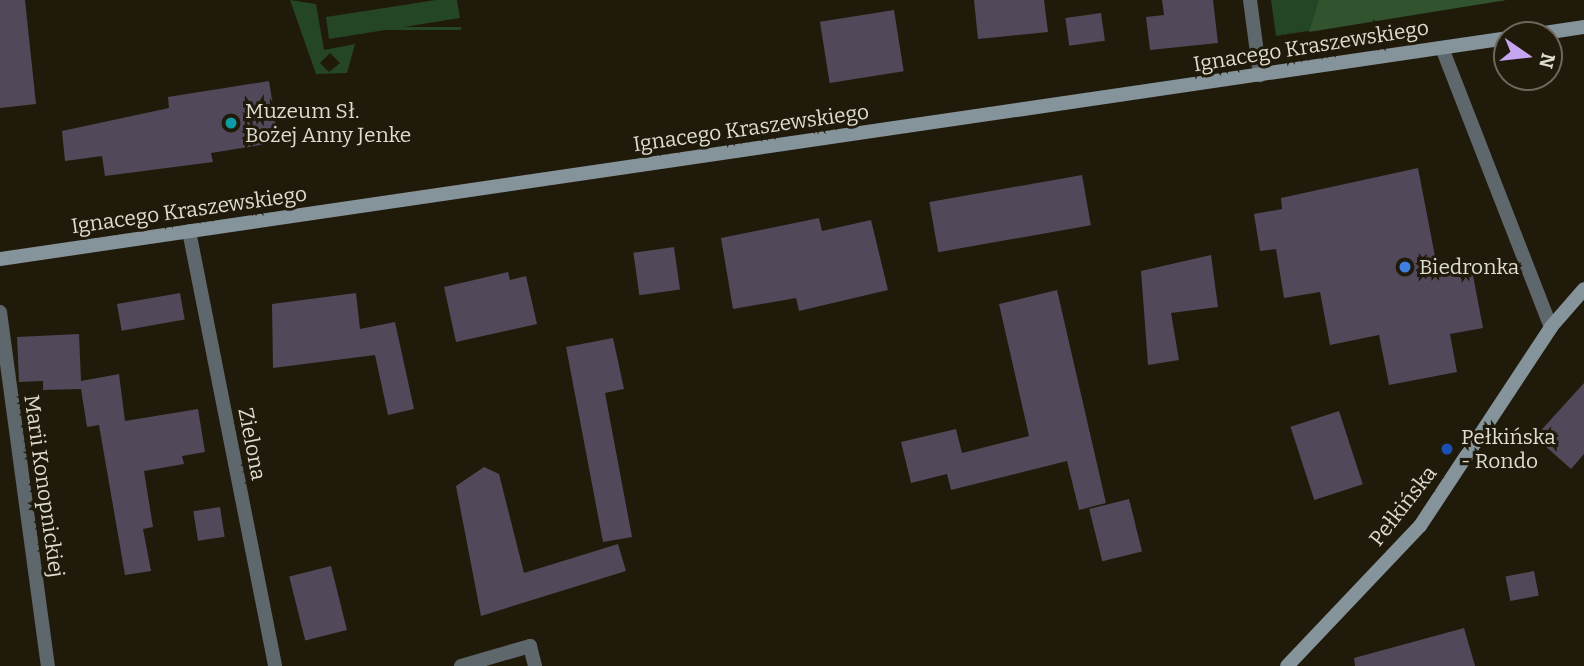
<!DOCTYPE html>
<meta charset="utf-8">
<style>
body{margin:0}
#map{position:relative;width:1584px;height:666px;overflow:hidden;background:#201a0a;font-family:Bitter,serif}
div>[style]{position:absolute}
.green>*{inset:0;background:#254624;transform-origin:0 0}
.forest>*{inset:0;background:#31542f}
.building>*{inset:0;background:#514859;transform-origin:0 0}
.street>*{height:14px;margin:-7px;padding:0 7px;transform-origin:7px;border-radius:7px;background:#5e676c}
.secondary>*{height:14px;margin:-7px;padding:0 7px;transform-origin:7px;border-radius:7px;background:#85939b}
.dots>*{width:19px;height:19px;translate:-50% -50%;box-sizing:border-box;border:4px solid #201a0a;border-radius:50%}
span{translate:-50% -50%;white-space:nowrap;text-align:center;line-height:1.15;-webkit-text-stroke:6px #201a0a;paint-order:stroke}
.street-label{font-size:21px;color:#dedbd0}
.poi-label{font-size:21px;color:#dedbd0}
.left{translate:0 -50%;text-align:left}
.north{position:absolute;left:1493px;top:21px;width:70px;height:70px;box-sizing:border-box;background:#201a0a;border:2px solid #6c6759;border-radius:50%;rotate:104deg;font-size:19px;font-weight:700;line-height:28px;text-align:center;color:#dedbd0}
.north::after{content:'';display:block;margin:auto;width:24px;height:32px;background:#c6a6f0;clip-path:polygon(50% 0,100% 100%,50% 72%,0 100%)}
</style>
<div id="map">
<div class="green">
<i style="clip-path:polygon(evenodd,290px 0,316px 4px,324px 50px,355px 44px,347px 73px,316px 74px,290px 0,330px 53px,340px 63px,329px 72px,320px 63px,330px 53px)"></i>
<i style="clip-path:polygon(436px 0,457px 0,460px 18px,329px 39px,326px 17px)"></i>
<i style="clip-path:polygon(1271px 0,1506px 0,1276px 36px)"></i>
<i style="left:461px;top:27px;width:3px;height:96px;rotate:90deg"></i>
</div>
<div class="forest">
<i style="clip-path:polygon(1319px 0,1506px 0,1309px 32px)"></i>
</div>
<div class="building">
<i style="clip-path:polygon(0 0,25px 0,36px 104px,0 108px)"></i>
<i style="clip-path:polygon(974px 0,1044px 0,1048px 32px,978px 39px)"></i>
<i style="clip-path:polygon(1162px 0,1213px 0,1218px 43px,1150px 50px,1146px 17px,1164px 15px)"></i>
<i style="left:894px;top:10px;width:62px;height:75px;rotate:81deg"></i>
<i style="left:1101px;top:13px;width:28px;height:36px;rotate:82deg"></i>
<i style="clip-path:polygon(269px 81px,279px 142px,211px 153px,213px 162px,105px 176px,102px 156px,65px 161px,62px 131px,169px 108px,168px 97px)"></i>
<i style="clip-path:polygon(1418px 168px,1438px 272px,1471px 265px,1483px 328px,1450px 334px,1457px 372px,1389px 385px,1379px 335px,1330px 345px,1320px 292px,1284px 298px,1276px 249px,1260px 251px,1254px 214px,1282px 209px,1281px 198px)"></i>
<i style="left:1082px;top:175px;width:51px;height:155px;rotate:80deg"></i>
<i style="clip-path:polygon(819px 218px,822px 231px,871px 220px,888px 290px,799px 311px,796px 298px,733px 309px,721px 238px)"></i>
<i style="left:674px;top:247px;width:43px;height:41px;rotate:82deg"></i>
<i style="clip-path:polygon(1211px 255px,1218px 307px,1171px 313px,1179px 360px,1148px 365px,1141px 271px)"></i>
<i style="clip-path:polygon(508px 272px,510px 280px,526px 276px,537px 324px,456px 342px,444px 287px)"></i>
<i style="clip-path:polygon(1057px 290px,1106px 503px,1079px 510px,1067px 461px,951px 490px,947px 474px,911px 483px,901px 442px,956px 429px,962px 453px,1029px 436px,999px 304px)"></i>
<i style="left:180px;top:293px;width:27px;height:64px;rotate:80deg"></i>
<i style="clip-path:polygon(356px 293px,360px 329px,395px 322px,414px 409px,388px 415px,375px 355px,273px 368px,272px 304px)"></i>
<i style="clip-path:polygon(79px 334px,81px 381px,119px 374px,125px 421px,198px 409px,205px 452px,182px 456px,184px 464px,144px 471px,153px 527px,143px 529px,151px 571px,125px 575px,99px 425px,87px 427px,81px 389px,43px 390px,43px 381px,19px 382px,17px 337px)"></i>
<i style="clip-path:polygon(613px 338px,624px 389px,605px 393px,632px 537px,603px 542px,566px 347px)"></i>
<i style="clip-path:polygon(1584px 383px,1584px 454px,1571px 469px,1535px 437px)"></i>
<i style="left:1339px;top:411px;width:77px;height:51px;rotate:72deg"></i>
<i style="clip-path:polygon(484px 467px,499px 474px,524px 573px,618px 544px,626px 571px,481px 616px,456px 486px)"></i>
<i style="left:1129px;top:499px;width:54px;height:41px;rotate:76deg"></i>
<i style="left:220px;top:507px;width:30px;height:27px;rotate:81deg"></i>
<i style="left:331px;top:566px;width:66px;height:43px;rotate:76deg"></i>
<i style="left:1534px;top:571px;width:25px;height:29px;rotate:79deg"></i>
<i style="clip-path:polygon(1464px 628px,1475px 666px,1355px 666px,1354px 658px)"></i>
</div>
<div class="street">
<i style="left:1250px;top:0;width:76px;rotate:82.4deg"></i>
<i style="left:1442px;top:48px;width:300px;rotate:68.7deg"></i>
<i style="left:189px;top:231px;width:443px;rotate:78.8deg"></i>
<i style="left:0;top:312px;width:357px;rotate:82.3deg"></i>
<i style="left:461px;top:666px;width:72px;rotate:-16.2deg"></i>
<i style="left:530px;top:646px;width:21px;rotate:76deg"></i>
</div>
<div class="secondary">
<i style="left:1531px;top:35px;width:54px;rotate:-8.6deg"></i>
<i style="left:0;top:259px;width:1523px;rotate:-8.34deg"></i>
<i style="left:1287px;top:666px;width:193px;rotate:-46.5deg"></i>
<i style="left:1420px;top:526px;width:238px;rotate:-56.6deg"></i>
<i style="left:1551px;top:327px;width:50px;rotate:-49deg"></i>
</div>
<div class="dots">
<i style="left:231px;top:123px;background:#0f9aa8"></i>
<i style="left:1405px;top:267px;background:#3f7fe0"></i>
<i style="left:1447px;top:449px;background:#1a4fb4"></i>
</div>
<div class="street-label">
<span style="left:1311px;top:46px;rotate:-9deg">Ignacego Kraszewskiego</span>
<span style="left:751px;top:128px;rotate:-8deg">Ignacego Kraszewskiego</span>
<span style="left:189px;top:210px;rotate:-8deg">Ignacego Kraszewskiego</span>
<span style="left:252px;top:444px;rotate:79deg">Zielona</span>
<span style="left:44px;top:486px;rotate:82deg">Marii Konopnickiej</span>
<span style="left:1403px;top:506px;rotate:-52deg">Pełkińska</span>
</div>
<div class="poi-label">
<span class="left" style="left:245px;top:123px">Muzeum Sł.<br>Bożej Anny Jenke</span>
<span class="left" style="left:1419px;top:267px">Biedronka</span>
<span class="left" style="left:1461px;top:449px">Pełkińska<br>- Rondo</span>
</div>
<div class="north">N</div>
</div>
